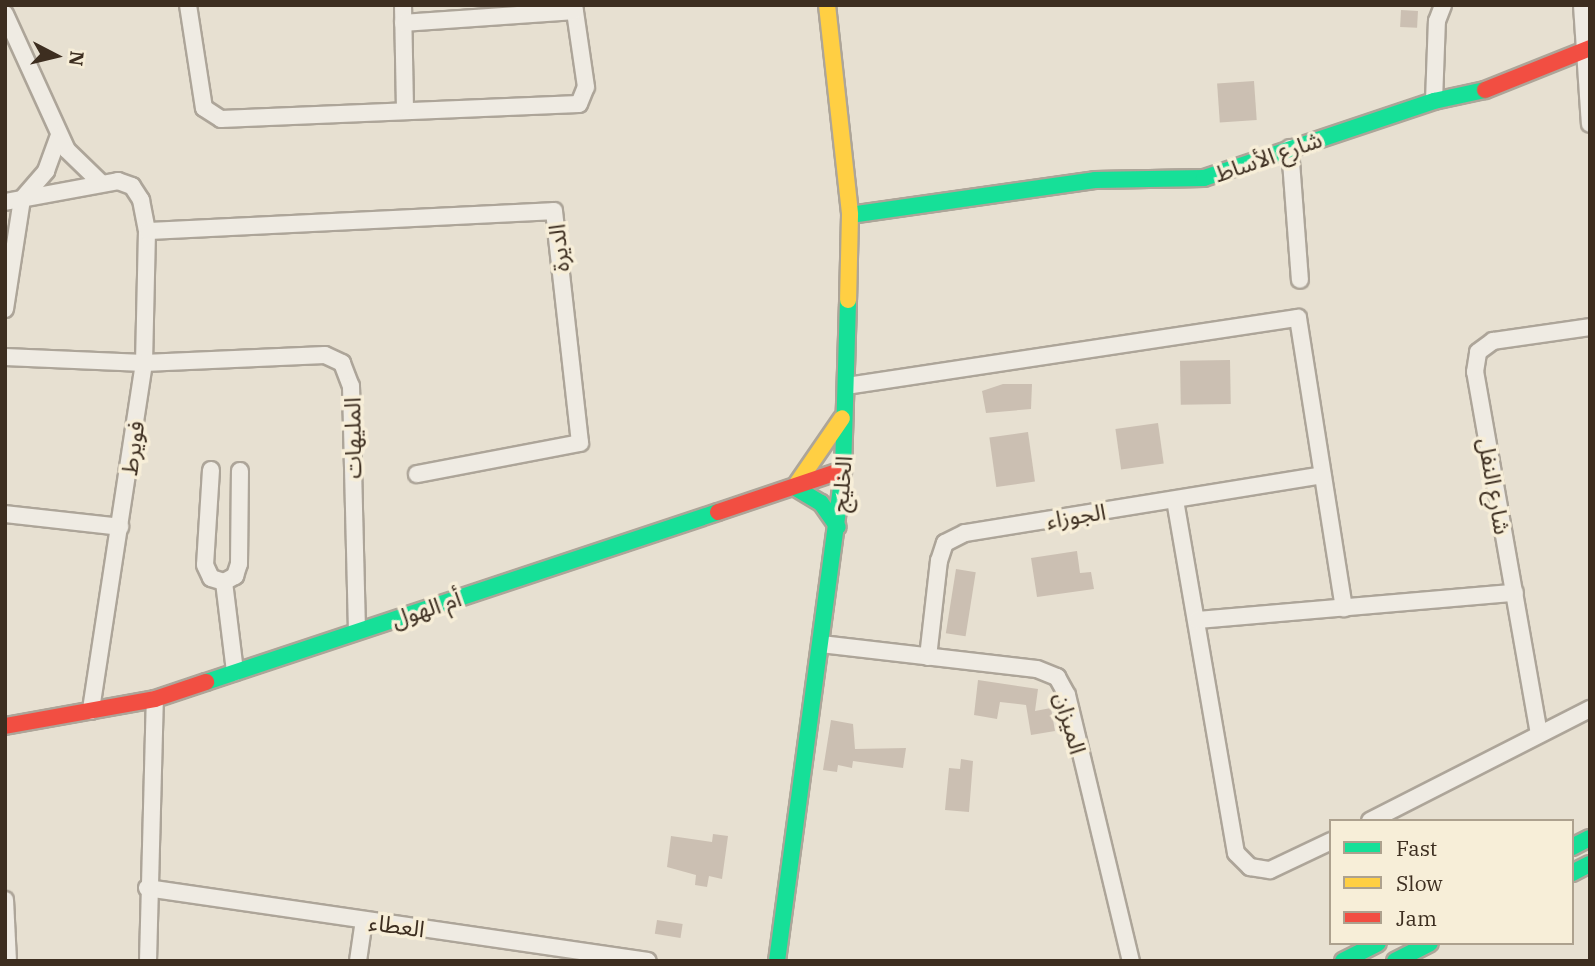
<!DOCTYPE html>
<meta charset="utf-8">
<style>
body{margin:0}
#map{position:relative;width:1595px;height:966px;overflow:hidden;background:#e7e0d1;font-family:"IBM Plex Serif","Noto Sans Arabic",serif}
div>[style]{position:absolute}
.building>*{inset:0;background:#cbbfb2;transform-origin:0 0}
.roads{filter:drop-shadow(2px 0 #ada599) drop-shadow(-2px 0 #ada599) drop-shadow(0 2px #ada599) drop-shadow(0 -2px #ada599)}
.street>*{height:16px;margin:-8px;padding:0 8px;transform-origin:8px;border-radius:8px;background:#efebe3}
.fast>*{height:16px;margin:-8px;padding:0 8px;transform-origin:8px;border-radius:8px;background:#16e098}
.slow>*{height:16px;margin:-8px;padding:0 8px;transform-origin:8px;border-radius:8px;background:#ffcf43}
.jam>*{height:16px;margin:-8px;padding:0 8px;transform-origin:8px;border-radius:8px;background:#f24e42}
span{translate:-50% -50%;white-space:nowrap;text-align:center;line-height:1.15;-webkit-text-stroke:7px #f7eed8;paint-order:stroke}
.street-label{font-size:23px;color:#3d2e20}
.frame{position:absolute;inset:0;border:7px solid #3d2e20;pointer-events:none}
.legend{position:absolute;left:1329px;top:819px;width:245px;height:126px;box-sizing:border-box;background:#f7eed8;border:2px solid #ada18e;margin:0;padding:9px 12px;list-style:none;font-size:21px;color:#3d2e20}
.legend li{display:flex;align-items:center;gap:14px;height:35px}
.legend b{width:35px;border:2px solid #ada18e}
.north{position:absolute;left:21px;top:21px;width:70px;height:70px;-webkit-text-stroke:5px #f7eed8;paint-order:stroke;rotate:97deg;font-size:19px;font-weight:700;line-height:28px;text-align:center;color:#3d2e20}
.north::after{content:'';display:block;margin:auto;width:24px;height:32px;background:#3d2e20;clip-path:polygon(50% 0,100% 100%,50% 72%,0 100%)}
</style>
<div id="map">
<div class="building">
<i style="left:1401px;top:10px;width:17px;height:17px;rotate:3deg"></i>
<i style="left:1254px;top:81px;width:39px;height:37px;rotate:86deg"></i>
<i style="left:1230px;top:360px;width:44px;height:50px;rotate:89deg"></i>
<i style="clip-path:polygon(1003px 384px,1032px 384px,1031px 409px,986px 413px,982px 391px)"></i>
<i style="left:1158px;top:423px;width:41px;height:43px;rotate:82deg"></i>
<i style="left:1028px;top:432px;width:50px;height:39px;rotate:82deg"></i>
<i style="clip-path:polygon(1077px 551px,1080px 573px,1091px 572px,1094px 589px,1037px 597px,1031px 558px)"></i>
<i style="left:956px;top:569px;width:20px;height:65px;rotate:9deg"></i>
<i style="clip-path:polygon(978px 680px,1038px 689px,1035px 711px,1051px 708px,1055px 731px,1031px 735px,1026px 705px,1000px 702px,997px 719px,974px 715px)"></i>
<i style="clip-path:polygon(831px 720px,853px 724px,855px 749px,906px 748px,903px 768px,853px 761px,852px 768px,838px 765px,837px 772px,823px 770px)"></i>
<i style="clip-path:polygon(961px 759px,973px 761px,969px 812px,945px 810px,949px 768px,960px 769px)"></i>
<i style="clip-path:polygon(713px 834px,728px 836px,722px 879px,709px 876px,707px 887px,695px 885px,696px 875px,667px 867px,671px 836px,712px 842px)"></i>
<i style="left:657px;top:920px;width:26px;height:14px;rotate:9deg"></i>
</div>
<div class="roads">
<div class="street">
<i style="left:188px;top:5px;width:104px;rotate:81.2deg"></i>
<i style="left:204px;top:108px;width:20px;rotate:33deg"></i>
<i style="left:221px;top:119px;width:358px;rotate:-2.4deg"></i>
<i style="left:579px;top:104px;width:18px;rotate:-68deg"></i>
<i style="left:586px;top:87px;width:83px;rotate:-98.3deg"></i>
<i style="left:403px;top:5px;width:103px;rotate:88.9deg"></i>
<i style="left:1582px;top:5px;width:119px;rotate:86.2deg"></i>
<i style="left:5px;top:14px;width:149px;rotate:65.5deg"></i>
<i style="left:67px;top:150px;width:47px;rotate:44.1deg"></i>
<i style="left:403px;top:23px;width:172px;rotate:-4deg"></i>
<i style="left:1434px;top:101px;width:80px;rotate:-87.9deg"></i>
<i style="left:1437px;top:21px;width:17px;rotate:-69deg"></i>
<i style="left:1290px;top:148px;width:132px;rotate:85.7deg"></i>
<i style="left:5px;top:202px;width:115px;rotate:-10.5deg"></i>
<i style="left:118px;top:181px;width:15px;rotate:20deg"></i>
<i style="left:132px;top:186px;width:17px;rotate:57deg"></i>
<i style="left:141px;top:200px;width:32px;rotate:79deg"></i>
<i style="left:147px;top:231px;width:132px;rotate:91.3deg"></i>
<i style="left:144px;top:363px;width:352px;rotate:98.7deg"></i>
<i style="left:147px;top:231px;width:407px;rotate:-2.8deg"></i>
<i style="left:554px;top:211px;width:233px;rotate:83.6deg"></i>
<i style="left:580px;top:443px;width:166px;rotate:169.2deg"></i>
<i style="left:5px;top:309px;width:111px;rotate:-81.2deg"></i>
<i style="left:22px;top:199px;width:37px;rotate:-49deg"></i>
<i style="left:46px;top:171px;width:37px;rotate:-70deg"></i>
<i style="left:5px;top:357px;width:139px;rotate:2.5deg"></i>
<i style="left:144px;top:363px;width:181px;rotate:-2.5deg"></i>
<i style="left:325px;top:355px;width:19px;rotate:25deg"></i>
<i style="left:342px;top:363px;width:25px;rotate:69deg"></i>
<i style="left:351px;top:386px;width:245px;rotate:88.6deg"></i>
<i style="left:847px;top:386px;width:456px;rotate:-8.6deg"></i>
<i style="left:1298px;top:318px;width:294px;rotate:81deg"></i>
<i style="left:211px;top:470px;width:95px;rotate:93.6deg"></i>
<i style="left:205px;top:565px;width:14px;rotate:65deg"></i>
<i style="left:211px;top:578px;width:14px;rotate:17deg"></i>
<i style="left:224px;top:582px;width:13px;rotate:-29deg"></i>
<i style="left:235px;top:576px;width:13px;rotate:-72deg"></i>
<i style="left:239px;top:564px;width:93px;rotate:-89.4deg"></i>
<i style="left:1175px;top:500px;width:358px;rotate:80.2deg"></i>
<i style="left:1236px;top:853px;width:20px;rotate:45deg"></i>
<i style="left:1250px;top:867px;width:20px;rotate:9deg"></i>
<i style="left:1270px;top:870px;width:68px;rotate:-25.4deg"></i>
<i style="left:5px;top:514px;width:116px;rotate:6.4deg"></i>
<i style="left:224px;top:582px;width:91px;rotate:83deg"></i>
<i style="left:1197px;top:620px;width:319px;rotate:-4.9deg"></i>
<i style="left:821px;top:644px;width:217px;rotate:6.6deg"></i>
<i style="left:1037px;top:669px;width:22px;rotate:22deg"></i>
<i style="left:1057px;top:677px;width:21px;rotate:61deg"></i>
<i style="left:1067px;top:695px;width:274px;rotate:76.5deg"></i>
<i style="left:928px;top:657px;width:97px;rotate:-83.5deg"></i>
<i style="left:939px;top:561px;width:19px;rotate:-72deg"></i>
<i style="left:945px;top:543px;width:22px;rotate:-27deg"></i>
<i style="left:965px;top:533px;width:362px;rotate:-9.2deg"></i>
<i style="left:1539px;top:734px;width:368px;rotate:-100deg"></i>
<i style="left:1475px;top:372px;width:20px;rotate:-81deg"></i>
<i style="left:1478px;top:352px;width:19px;rotate:-36deg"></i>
<i style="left:1493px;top:341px;width:98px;rotate:-8.2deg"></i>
<i style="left:1370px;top:821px;width:247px;rotate:-27deg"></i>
<i style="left:147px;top:888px;width:506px;rotate:8.29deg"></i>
<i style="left:5px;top:900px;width:61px;rotate:87.2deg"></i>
<i style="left:148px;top:961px;width:262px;rotate:-88.5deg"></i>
<i style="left:358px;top:961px;width:41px;rotate:-81.7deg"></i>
</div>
<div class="fast">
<i style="left:850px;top:215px;width:247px;rotate:-8.1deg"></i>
<i style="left:1095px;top:180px;width:109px;rotate:-1.1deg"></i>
<i style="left:1204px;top:178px;width:243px;rotate:-18.5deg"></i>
<i style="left:1434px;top:101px;width:52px;rotate:-12.2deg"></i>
<i style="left:794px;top:487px;width:31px;rotate:31deg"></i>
<i style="left:821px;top:503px;width:29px;rotate:55deg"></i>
<i style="left:206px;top:682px;width:539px;rotate:-18.37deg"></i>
<i style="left:1572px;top:847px;width:20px;rotate:-27deg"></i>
<i style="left:1572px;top:873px;width:20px;rotate:-27deg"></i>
<i style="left:777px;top:961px;width:495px;rotate:-82.3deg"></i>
<i style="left:843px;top:470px;width:170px;rotate:-88.3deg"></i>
<i style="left:1343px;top:961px;width:39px;rotate:-27deg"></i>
<i style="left:1395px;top:961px;width:39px;rotate:-27deg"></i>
</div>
<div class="slow">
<i style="left:827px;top:5px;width:211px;rotate:83.7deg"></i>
<i style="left:850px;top:215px;width:85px;rotate:91.3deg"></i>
<i style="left:796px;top:485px;width:81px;rotate:-55.5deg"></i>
</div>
<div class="jam">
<i style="left:1485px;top:90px;width:113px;rotate:-21.8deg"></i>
<i style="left:718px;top:512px;width:132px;rotate:-18.6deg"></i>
<i style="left:5px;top:726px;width:152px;rotate:-10.2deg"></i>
<i style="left:155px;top:699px;width:54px;rotate:-18.4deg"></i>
</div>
</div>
<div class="street-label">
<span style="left:1268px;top:156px;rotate:-19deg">شارع الأساط</span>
<span style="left:558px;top:248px;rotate:-96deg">الديرة</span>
<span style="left:352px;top:438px;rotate:-91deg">المليهات</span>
<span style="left:132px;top:448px;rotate:-82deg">فويرط</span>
<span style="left:841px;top:484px;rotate:-86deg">الخليج</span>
<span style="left:1495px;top:486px;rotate:80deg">شارع النفل</span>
<span style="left:1076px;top:515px;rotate:-9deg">الجوزاء</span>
<span style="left:426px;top:608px;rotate:-18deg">أم الهول</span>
<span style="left:1071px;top:723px;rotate:74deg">الميزان</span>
<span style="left:397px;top:925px;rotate:8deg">العطاء</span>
</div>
<div class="frame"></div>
<ul class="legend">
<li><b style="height:9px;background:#16e098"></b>Fast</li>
<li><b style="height:9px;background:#ffcf43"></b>Slow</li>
<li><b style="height:9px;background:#f24e42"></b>Jam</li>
</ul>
<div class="north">N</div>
</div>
